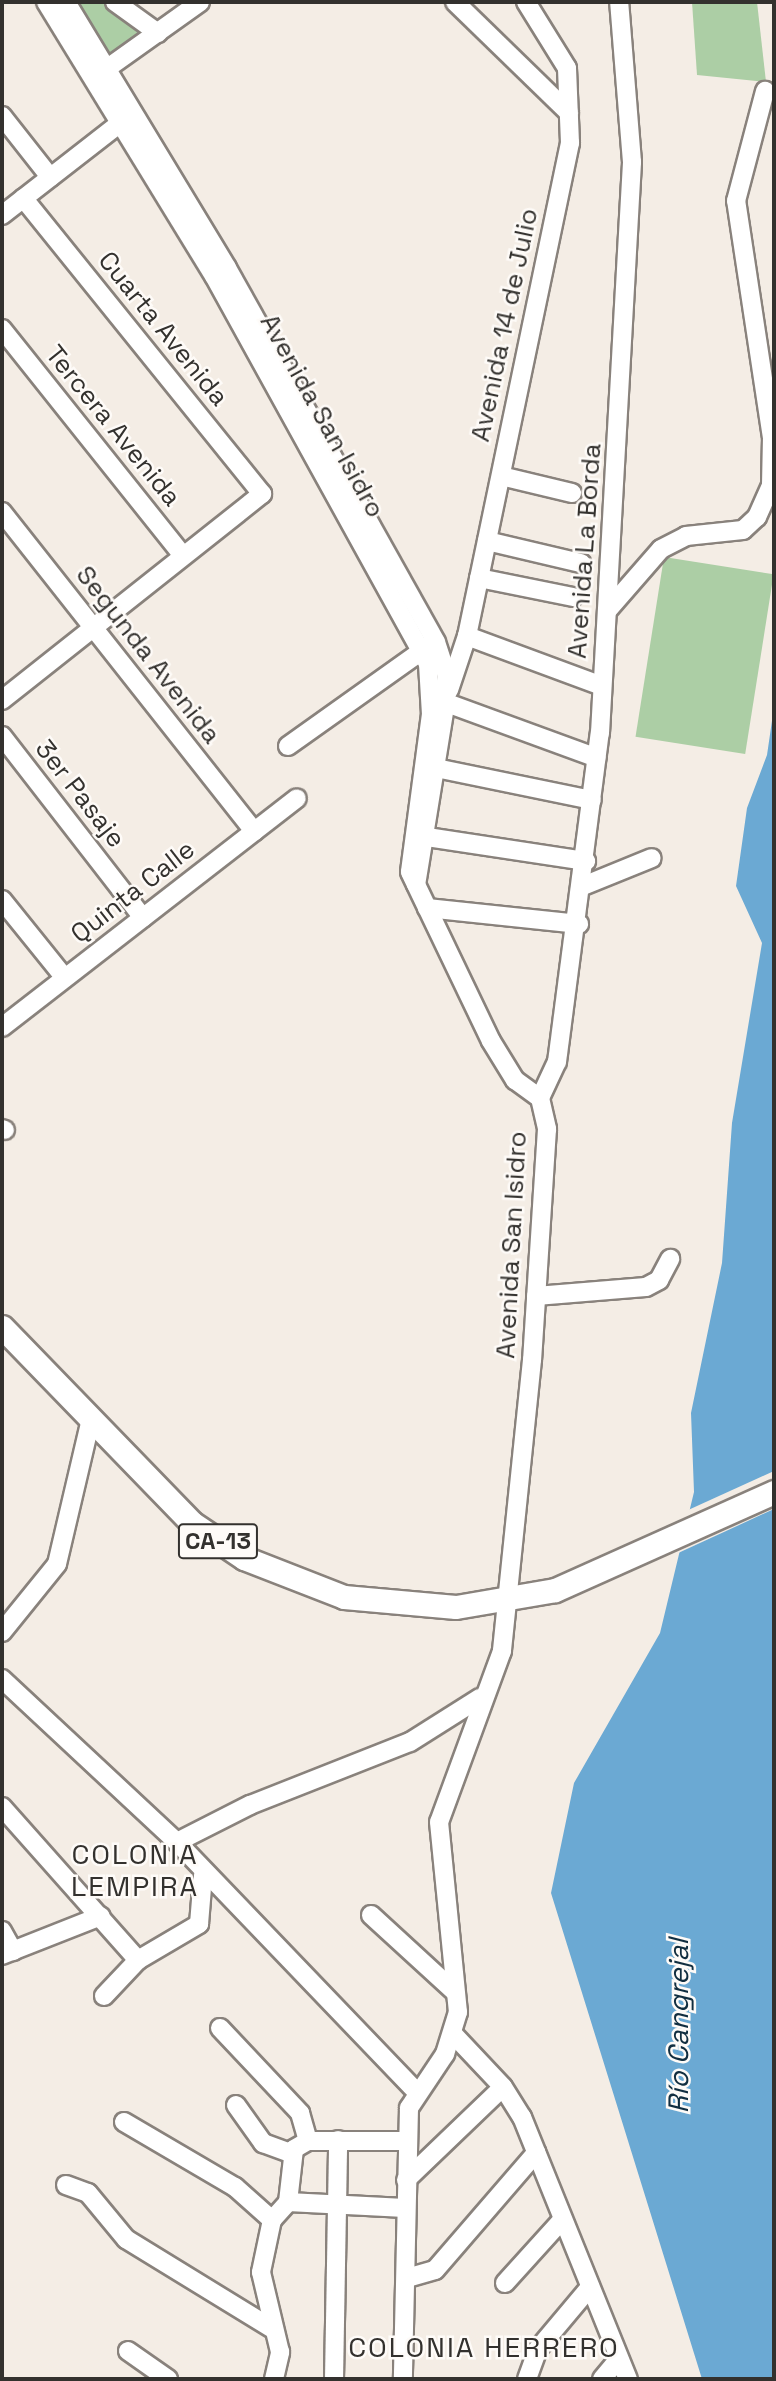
<!DOCTYPE html>
<meta charset="utf-8">
<style>
body{margin:0}
#map{position:relative;width:776px;height:2381px;overflow:hidden;background:#f4ede5;font-family:"Space Grotesk",sans-serif}
div>[style]{position:absolute}
.green>*{inset:0;background:#accea5;transform-origin:0 0}
.water>*{inset:0;background:#6ba9d3}
.pier>*{inset:0;background:#f4ede5}
.roads{filter:drop-shadow(2px 0 #89827c) drop-shadow(-2px 0 #89827c) drop-shadow(0 2px #89827c) drop-shadow(0 -2px #89827c)}
.minor>*{height:18px;margin:-9px;padding:0 9px;transform-origin:9px;border-radius:9px;background:#fff}
.major>*{height:23px;margin:-11.5px;padding:0 11.5px;transform-origin:11.5px;border-radius:11.5px;background:#fff}
span{translate:-50% -50%;white-space:nowrap;text-align:center;line-height:1.15;-webkit-text-stroke:5px #fefbf8;paint-order:stroke}
.shield-label span{padding:2px 5px;background:#fefbf8;border:2px solid;border-radius:5px;-webkit-text-stroke-width:0}
.shield-label{font-size:24px;color:#33312e;font-weight:700}
.street-label{font-size:26px;color:#33312e}
.neighbourhood-label{font-size:28px;color:#33312e;letter-spacing:2px}
.water-label{font-size:28px;color:#112e40;font-style:italic}
.frame{position:absolute;inset:0;border:4px solid #33312e;pointer-events:none}
</style>
<div id="map">
<div class="green">
<i style="clip-path:polygon(72px 2px,101px 2px,144px 33px,108px 60px)"></i>
<i style="clip-path:polygon(692px 2px,757px 2px,766px 82px,697px 75px)"></i>
<i style="left:664px;top:557px;width:111px;height:182px;rotate:9deg"></i>
</div>
<div class="water">
<i style="clip-path:polygon(774px 707px,774px 2379px,702px 2379px,551px 1893px,574px 1783px,660px 1633px,694px 1492px,691px 1413px,722px 1263px,732px 1123px,762px 943px,736px 886px,747px 808px,767px 755px)"></i>
</div>
<div class="pier">
<i style="clip-path:polygon(774px 1471px,774px 1509px,676px 1554px,686px 1511px)"></i>
</div>
<div class="roads">
<div class="minor">
<i style="left:46px;top:2px;width:321px;rotate:58.5deg"></i>
<i style="left:214px;top:276px;width:443px;rotate:61.1deg"></i>
<i style="left:428px;top:664px;width:50px;rotate:86.6deg"></i>
<i style="left:431px;top:714px;width:159px;rotate:97.6deg"></i>
<i style="left:410px;top:872px;width:187px;rotate:64.4deg"></i>
<i style="left:491px;top:1041px;width:46px;rotate:58.4deg"></i>
<i style="left:515px;top:1080px;width:31px;rotate:36deg"></i>
<i style="left:540px;top:1098px;width:32px;rotate:77deg"></i>
<i style="left:547px;top:1129px;width:231px;rotate:93.7deg"></i>
<i style="left:532px;top:1360px;width:293px;rotate:95.9deg"></i>
<i style="left:502px;top:1651px;width:182px;rotate:110.2deg"></i>
<i style="left:439px;top:1822px;width:191px;rotate:84.3deg"></i>
<i style="left:458px;top:2012px;width:44px;rotate:107.2deg"></i>
<i style="left:445px;top:2054px;width:65px;rotate:123.7deg"></i>
<i style="left:409px;top:2108px;width:271px;rotate:91.3deg"></i>
<i style="left:66px;top:2px;width:311px;rotate:58.8deg"></i>
<i style="left:227px;top:268px;width:428px;rotate:60.8deg"></i>
<i style="left:436px;top:642px;width:36px;rotate:72deg"></i>
<i style="left:447px;top:676px;width:24px;rotate:92deg"></i>
<i style="left:446px;top:700px;width:187px;rotate:99.2deg"></i>
<i style="left:115px;top:2px;width:53px;rotate:35.8deg"></i>
<i style="left:455px;top:2px;width:159px;rotate:44.2deg"></i>
<i style="left:95px;top:77px;width:129px;rotate:-35.5deg"></i>
<i style="left:2px;top:116px;width:78px;rotate:51.8deg"></i>
<i style="left:2px;top:215px;width:161px;rotate:-37.9deg"></i>
<i style="left:2px;top:329px;width:290px;rotate:51.4deg"></i>
<i style="left:501px;top:476px;width:73px;rotate:13.5deg"></i>
<i style="left:2px;top:512px;width:407px;rotate:51.7deg"></i>
<i style="left:487px;top:541px;width:97px;rotate:13.2deg"></i>
<i style="left:479px;top:578px;width:96px;rotate:11.4deg"></i>
<i style="left:607px;top:611px;width:82px;rotate:-48.9deg"></i>
<i style="left:661px;top:549px;width:28px;rotate:-27deg"></i>
<i style="left:686px;top:536px;width:57px;rotate:-6deg"></i>
<i style="left:743px;top:530px;width:19px;rotate:-43deg"></i>
<i style="left:757px;top:517px;width:35px;rotate:-66deg"></i>
<i style="left:771px;top:485px;width:47px;rotate:-88.8deg"></i>
<i style="left:772px;top:438px;width:240px;rotate:-98.6deg"></i>
<i style="left:736px;top:201px;width:114px;rotate:-75.2deg"></i>
<i style="left:467px;top:636px;width:144px;rotate:20.3deg"></i>
<i style="left:449px;top:690px;width:57px;rotate:-71.6deg"></i>
<i style="left:467px;top:636px;width:504px;rotate:-78.2deg"></i>
<i style="left:570px;top:143px;width:75px;rotate:-92.3deg"></i>
<i style="left:567px;top:68px;width:78px;rotate:-121.8deg"></i>
<i style="left:436px;top:699px;width:171px;rotate:20.1deg"></i>
<i style="left:2px;top:700px;width:332px;rotate:-38.4deg"></i>
<i style="left:262px;top:494px;width:380px;rotate:-128.9deg"></i>
<i style="left:2px;top:736px;width:230px;rotate:52.2deg"></i>
<i style="left:288px;top:746px;width:174px;rotate:-35.4deg"></i>
<i style="left:436px;top:768px;width:159px;rotate:11.6deg"></i>
<i style="left:427px;top:837px;width:161px;rotate:8.6deg"></i>
<i style="left:583px;top:886px;width:74px;rotate:-22.1deg"></i>
<i style="left:2px;top:900px;width:100px;rotate:51.1deg"></i>
<i style="left:427px;top:908px;width:153px;rotate:6deg"></i>
<i style="left:2px;top:1027px;width:373px;rotate:-37.8deg"></i>
<i style="left:540px;top:1098px;width:40px;rotate:-65deg"></i>
<i style="left:557px;top:1062px;width:332px;rotate:-82.6deg"></i>
<i style="left:600px;top:733px;width:572px;rotate:-86.79deg"></i>
<i style="left:632px;top:162px;width:161px;rotate:-94.6deg"></i>
<i style="left:2px;top:1129px;width:3px;rotate:18deg"></i>
<i style="left:536px;top:1296px;width:110px;rotate:-4.7deg"></i>
<i style="left:646px;top:1287px;width:15px;rotate:-28deg"></i>
<i style="left:659px;top:1280px;width:24px;rotate:-62deg"></i>
<i style="left:2px;top:1632px;width:87px;rotate:-51deg"></i>
<i style="left:57px;top:1564px;width:145px;rotate:-76.8deg"></i>
<i style="left:2px;top:1679px;width:239px;rotate:43deg"></i>
<i style="left:177px;top:1842px;width:345px;rotate:46.2deg"></i>
<i style="left:2px;top:1807px;width:205px;rotate:48.4deg"></i>
<i style="left:177px;top:1842px;width:82px;rotate:-26.9deg"></i>
<i style="left:250px;top:1805px;width:172px;rotate:-21.5deg"></i>
<i style="left:410px;top:1742px;width:83px;rotate:-32.2deg"></i>
<i style="left:371px;top:1915px;width:113px;rotate:42.5deg"></i>
<i style="left:2px;top:1931px;width:23px;rotate:61deg"></i>
<i style="left:2px;top:1955px;width:106px;rotate:-21.5deg"></i>
<i style="left:104px;top:1996px;width:50px;rotate:-46.6deg"></i>
<i style="left:138px;top:1960px;width:71px;rotate:-30.5deg"></i>
<i style="left:199px;top:1924px;width:49px;rotate:-85.3deg"></i>
<i style="left:220px;top:2028px;width:117px;rotate:46.7deg"></i>
<i style="left:300px;top:2113px;width:29px;rotate:74deg"></i>
<i style="left:454px;top:2035px;width:71px;rotate:46.7deg"></i>
<i style="left:503px;top:2087px;width:36px;rotate:58deg"></i>
<i style="left:522px;top:2117px;width:283px;rotate:68deg"></i>
<i style="left:236px;top:2105px;width:47px;rotate:54.6deg"></i>
<i style="left:263px;top:2143px;width:32px;rotate:20deg"></i>
<i style="left:124px;top:2122px;width:129px;rotate:30.4deg"></i>
<i style="left:235px;top:2187px;width:50px;rotate:41.7deg"></i>
<i style="left:406px;top:2180px;width:134px;rotate:-43.8deg"></i>
<i style="left:66px;top:2185px;width:23px;rotate:20deg"></i>
<i style="left:88px;top:2193px;width:60px;rotate:50.4deg"></i>
<i style="left:126px;top:2239px;width:170px;rotate:31.5deg"></i>
<i style="left:288px;top:2202px;width:117px;rotate:2.9deg"></i>
<i style="left:407px;top:2278px;width:29px;rotate:-16deg"></i>
<i style="left:435px;top:2270px;width:155px;rotate:-49.2deg"></i>
<i style="left:505px;top:2283px;width:85px;rotate:-47.9deg"></i>
<i style="left:128px;top:2351px;width:49px;rotate:35deg"></i>
<i style="left:274px;top:2379px;width:28px;rotate:-77deg"></i>
<i style="left:280px;top:2352px;width:82px;rotate:-103.4deg"></i>
<i style="left:261px;top:2272px;width:53px;rotate:-78.1deg"></i>
<i style="left:272px;top:2220px;width:24px;rotate:-48deg"></i>
<i style="left:288px;top:2202px;width:53px;rotate:-83.5deg"></i>
<i style="left:294px;top:2149px;width:16px;rotate:-30deg"></i>
<i style="left:308px;top:2141px;width:100px"></i>
<i style="left:334px;top:2379px;width:239px;rotate:-89deg"></i>
<i style="left:527px;top:2379px;width:32px;rotate:-70deg"></i>
<i style="left:538px;top:2349px;width:81px;rotate:-50deg"></i>
<i style="left:602px;top:2379px;width:26px;rotate:-50deg"></i>
</div>
<div class="major">
<i style="left:2px;top:1327px;width:273px;rotate:45.9deg"></i>
<i style="left:192px;top:1523px;width:63px;rotate:33.9deg"></i>
<i style="left:244px;top:1558px;width:107px;rotate:21.3deg"></i>
<i style="left:344px;top:1597px;width:112px;rotate:5.1deg"></i>
<i style="left:456px;top:1607px;width:100px;rotate:-9.7deg"></i>
<i style="left:555px;top:1590px;width:240px;rotate:-24.1deg"></i>
</div>
</div>
<div class="shield-label">
<span style="left:218px;top:1541px">CA-13</span>
</div>
<div class="street-label">
<span style="left:505px;top:325px;rotate:-78deg">Avenida 14 de Julio</span>
<span style="left:163px;top:329px;rotate:51deg">Cuarta Avenida</span>
<span style="left:322px;top:416px;rotate:61deg">Avenida San Isidro</span>
<span style="left:113px;top:426px;rotate:51deg">Tercera Avenida</span>
<span style="left:585px;top:551px;rotate:-86deg">Avenida La Borda</span>
<span style="left:148px;top:655px;rotate:52deg">Segunda Avenida</span>
<span style="left:80px;top:794px;rotate:52deg">3er Pasaje</span>
<span style="left:133px;top:892px;rotate:-38deg">Quinta Calle</span>
<span style="left:512px;top:1245px;rotate:-87deg">Avenida San Isidro</span>
</div>
<div class="neighbourhood-label">
<span style="left:135px;top:1870px">COLONIA<br>LEMPIRA</span>
<span style="left:484px;top:2347px">COLONIA HERRERO</span>
</div>
<div class="water-label">
<span style="left:678px;top:2026px;rotate:-90deg">Río Cangrejal</span>
</div>
<div class="frame"></div>
</div>
